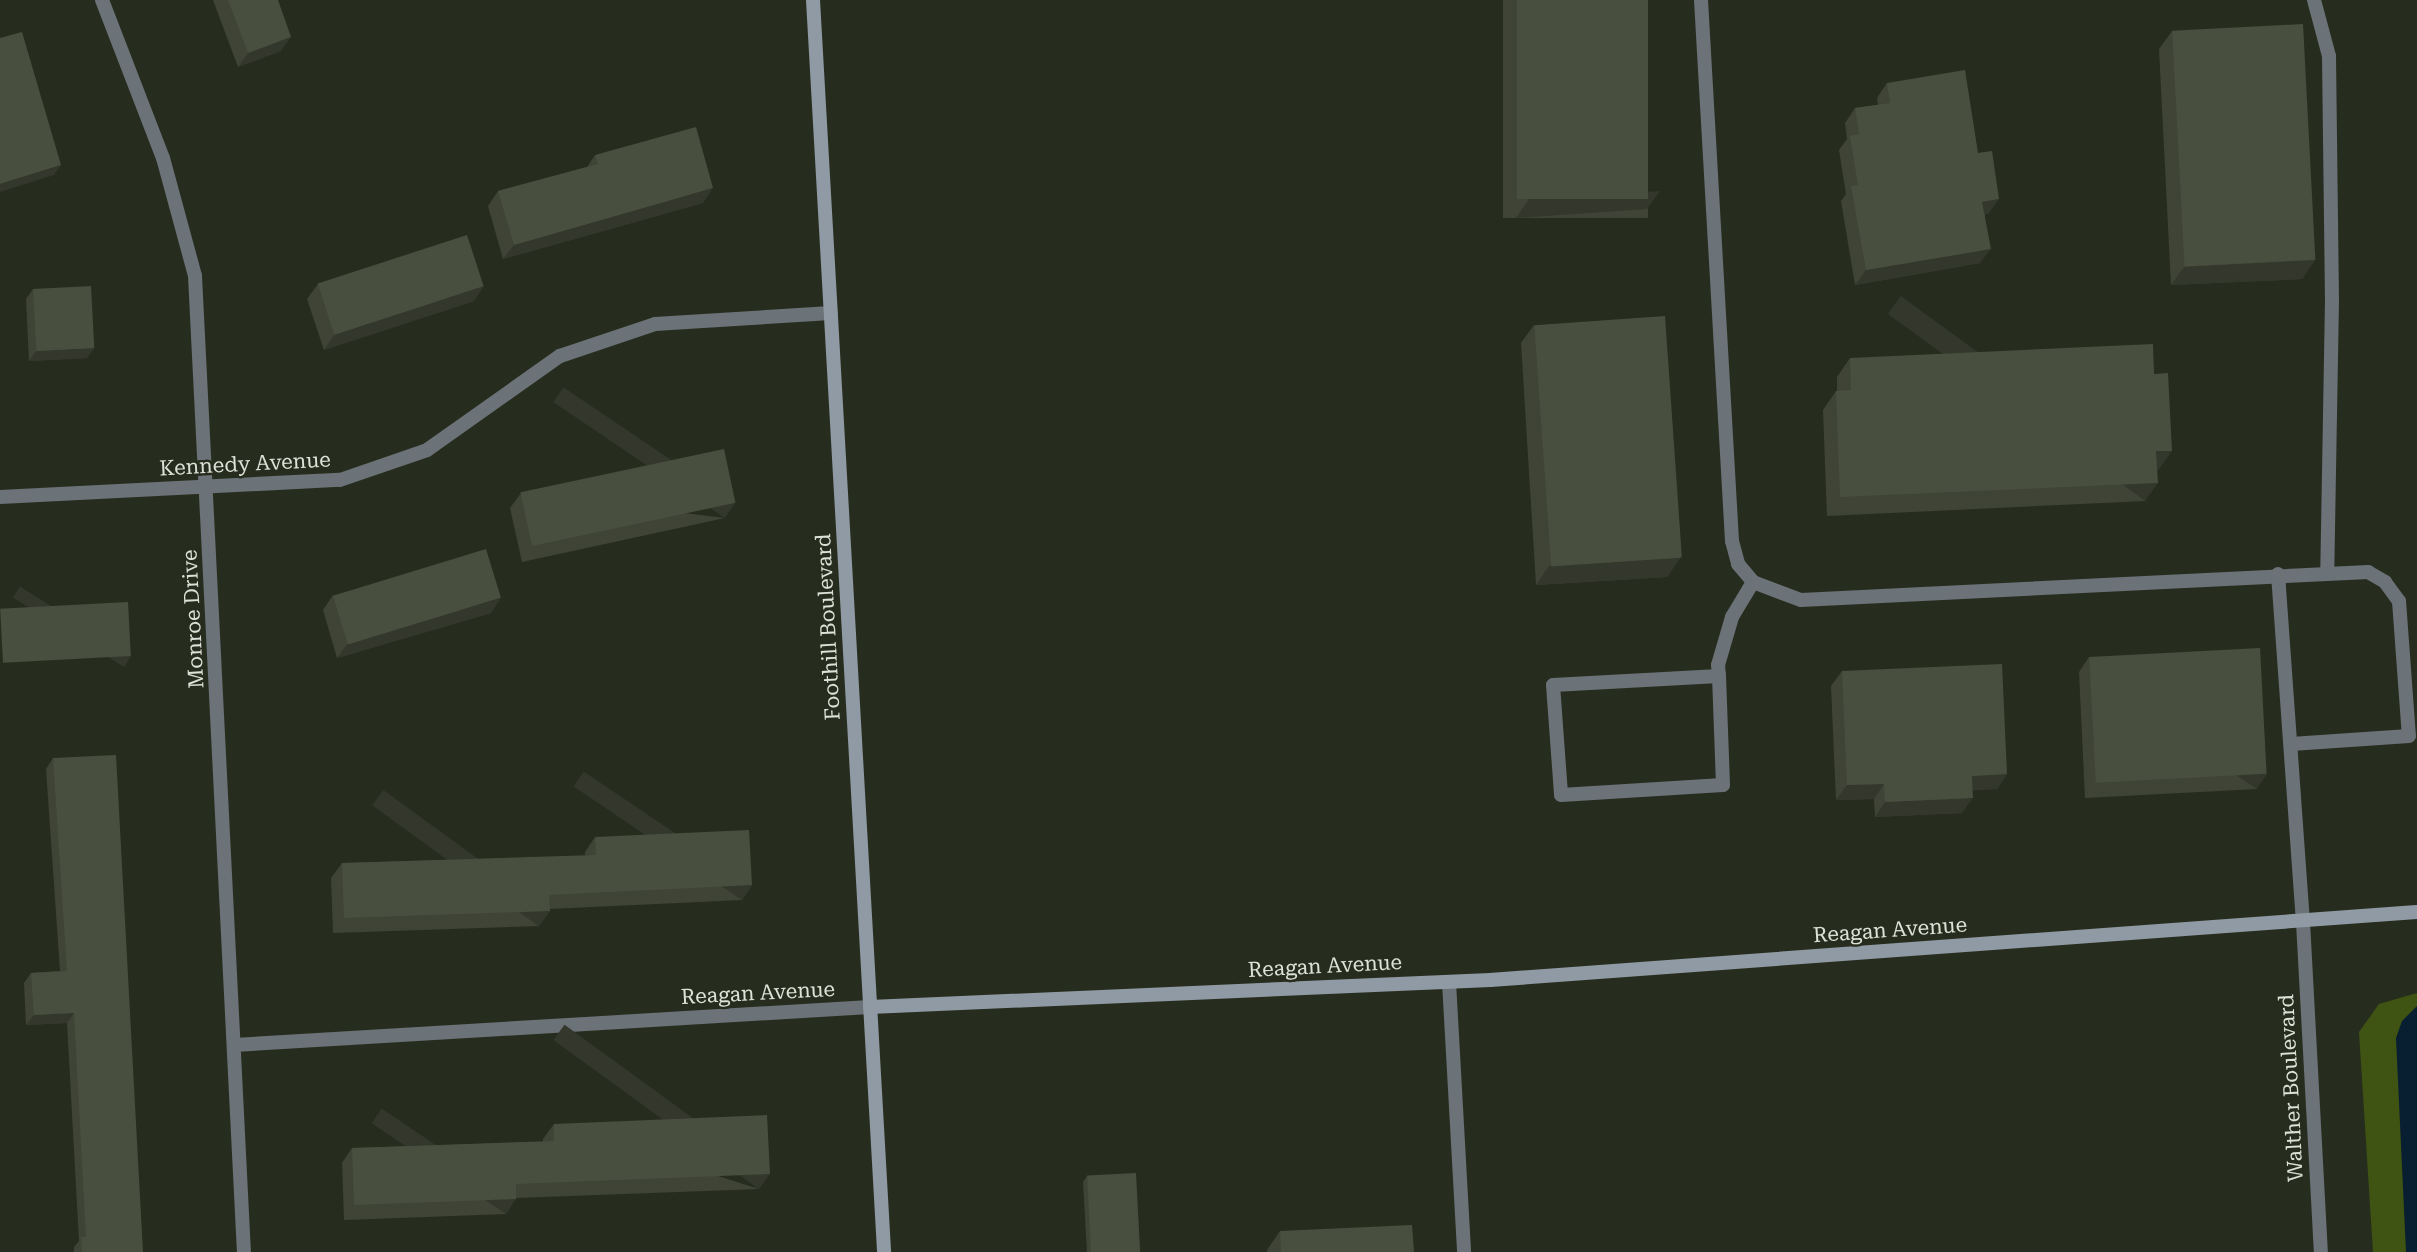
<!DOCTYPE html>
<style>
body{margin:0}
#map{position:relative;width:2417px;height:1252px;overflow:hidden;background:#272d1e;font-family:"Roboto Serif",serif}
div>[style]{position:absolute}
.green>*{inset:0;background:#3f5312}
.water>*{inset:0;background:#081e31}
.lane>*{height:14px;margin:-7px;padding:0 7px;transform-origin:7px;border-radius:7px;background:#6b7278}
.street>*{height:14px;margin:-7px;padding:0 7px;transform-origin:7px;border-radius:7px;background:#6b7278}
.secondary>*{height:14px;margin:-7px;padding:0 7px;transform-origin:7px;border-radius:7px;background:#909aa4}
.wall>*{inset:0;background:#3f4436;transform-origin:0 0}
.shaded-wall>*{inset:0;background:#33372c;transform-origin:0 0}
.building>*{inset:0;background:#494f3f;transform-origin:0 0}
span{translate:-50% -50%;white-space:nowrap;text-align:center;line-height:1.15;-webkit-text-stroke:5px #272d1e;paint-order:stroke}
.street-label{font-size:21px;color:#dde1d7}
</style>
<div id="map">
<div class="green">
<i style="clip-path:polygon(2417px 993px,2417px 1252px,2373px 1252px,2359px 1032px,2379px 1004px)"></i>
</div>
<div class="water">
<i style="clip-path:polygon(2417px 1006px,2417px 1252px,2406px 1252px,2396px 1038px,2402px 1021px)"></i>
</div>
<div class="lane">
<i style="left:1701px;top:0;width:542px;rotate:86.72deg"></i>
<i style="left:1732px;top:541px;width:24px;rotate:75deg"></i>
<i style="left:1738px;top:564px;width:23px;rotate:50deg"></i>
<i style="left:1753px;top:582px;width:51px;rotate:20.6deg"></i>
<i style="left:1801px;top:600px;width:568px;rotate:-2.83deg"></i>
<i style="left:2368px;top:572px;width:20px;rotate:30deg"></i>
<i style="left:2385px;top:582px;width:24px;rotate:54deg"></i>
<i style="left:2399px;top:601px;width:135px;rotate:85.8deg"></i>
<i style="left:2409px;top:736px;width:118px;rotate:176.1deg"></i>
<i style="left:2314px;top:0;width:58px;rotate:75deg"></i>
<i style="left:2329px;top:56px;width:244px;rotate:89.3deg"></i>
<i style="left:2332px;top:300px;width:273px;rotate:91deg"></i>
<i style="left:2278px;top:574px;width:349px;rotate:85.9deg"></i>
<i style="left:1719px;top:676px;width:166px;rotate:176.9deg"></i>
<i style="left:1553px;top:685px;width:110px;rotate:85.8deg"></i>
<i style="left:1561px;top:795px;width:162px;rotate:-3.5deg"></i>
<i style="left:1723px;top:785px;width:109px;rotate:-92.1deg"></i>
<i style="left:1719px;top:676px;width:11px;rotate:-95deg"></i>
<i style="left:1718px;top:665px;width:50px;rotate:-73.7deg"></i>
<i style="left:1732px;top:617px;width:41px;rotate:-59deg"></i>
<i style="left:1449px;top:982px;width:270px;rotate:86.8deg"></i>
</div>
<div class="street">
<i style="left:102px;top:0;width:169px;rotate:68.9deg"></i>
<i style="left:163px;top:158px;width:122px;rotate:74.8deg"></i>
<i style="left:195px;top:276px;width:977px;rotate:87.13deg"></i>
<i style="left:0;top:497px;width:340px;rotate:-2.9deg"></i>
<i style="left:340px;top:480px;width:92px;rotate:-19deg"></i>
<i style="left:427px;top:450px;width:163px;rotate:-35.3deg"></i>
<i style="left:560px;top:356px;width:100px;rotate:-18.6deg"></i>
<i style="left:655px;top:324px;width:176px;rotate:-3.6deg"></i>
<i style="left:2303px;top:922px;width:330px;rotate:86.9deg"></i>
<i style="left:234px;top:1045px;width:637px;rotate:-3.42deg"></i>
</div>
<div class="secondary">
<i style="left:813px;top:0;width:1254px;rotate:86.75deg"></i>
<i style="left:870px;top:1007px;width:621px;rotate:-2.49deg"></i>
<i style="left:1490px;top:980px;width:929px;rotate:-4.2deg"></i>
</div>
<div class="wall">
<i style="clip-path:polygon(213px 0,278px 0,281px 51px,238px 67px)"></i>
<i style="left:1503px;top:0;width:145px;height:218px"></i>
<i style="clip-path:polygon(2172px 31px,2315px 260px,2302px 279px,2171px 285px,2159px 49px)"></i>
<i style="clip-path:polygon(1887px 83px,1989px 213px,1985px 214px,1980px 263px,1855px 285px,1841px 201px,1846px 194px,1839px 150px,1847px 139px,1845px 123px,1855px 108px,1878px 105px,1877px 98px)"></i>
<i style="clip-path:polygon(595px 155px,703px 203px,503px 259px,488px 206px,498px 191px,587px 167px)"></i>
<i style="clip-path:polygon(318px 284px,474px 301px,324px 350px,307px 299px)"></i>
<i style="clip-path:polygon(33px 289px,94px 348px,87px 358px,29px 361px,26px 299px)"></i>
<i style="clip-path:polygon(1534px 325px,1680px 558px,1667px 577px,1536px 585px,1521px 343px)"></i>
<i style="clip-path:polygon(1850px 358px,2159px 469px,2157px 470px,2145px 501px,1827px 516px,1823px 410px,1836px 391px,1837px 391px,1837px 377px)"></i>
<i style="clip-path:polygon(521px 493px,725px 518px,522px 562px,510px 508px)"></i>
<i style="clip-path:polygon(333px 595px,491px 613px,337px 658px,323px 610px)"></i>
<i style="clip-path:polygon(2089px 657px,2257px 789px,2085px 798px,2079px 672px)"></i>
<i style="clip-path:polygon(1842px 671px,2007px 774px,1997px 789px,1972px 790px,1962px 813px,1875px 817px,1874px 799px,1836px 800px,1831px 686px)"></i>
<i style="clip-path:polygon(53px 758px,143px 1252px,74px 1252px,74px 1247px,79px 1241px,67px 1023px,26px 1025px,24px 983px,31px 973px,60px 971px,46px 769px)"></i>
<i style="clip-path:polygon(595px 837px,752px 885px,742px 900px,549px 909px,550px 911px,539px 926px,333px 933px,331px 878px,342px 863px,585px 856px,585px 852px)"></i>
<i style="clip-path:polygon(554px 1124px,759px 1189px,516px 1198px,506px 1214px,344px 1220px,342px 1163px,352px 1148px,543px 1142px,543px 1139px)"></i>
<i style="clip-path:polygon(1087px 1176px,1140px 1252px,1087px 1252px,1083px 1182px)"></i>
<i style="clip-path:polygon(1280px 1231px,1414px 1252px,1267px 1252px,1267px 1250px)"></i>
</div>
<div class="shaded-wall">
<i style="clip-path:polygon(291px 37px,281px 51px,238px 67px,248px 53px)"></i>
<i style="clip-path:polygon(61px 165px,54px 175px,0 192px,0 184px)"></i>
<i style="clip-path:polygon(713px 188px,703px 203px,503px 259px,514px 245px)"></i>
<i style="clip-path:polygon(1660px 191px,1647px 209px,1516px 218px,1529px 199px)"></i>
<i style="clip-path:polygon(1999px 199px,1989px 213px,1972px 216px,1982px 202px)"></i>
<i style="clip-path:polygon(1991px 249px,1980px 263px,1855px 285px,1866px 270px)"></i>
<i style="clip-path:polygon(2315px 260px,2302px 279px,2171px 285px,2184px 267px)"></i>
<i style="clip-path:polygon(484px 286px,474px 301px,324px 350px,334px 335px)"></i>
<i style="clip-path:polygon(94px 348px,87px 358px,29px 361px,36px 351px)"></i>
<i style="clip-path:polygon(2156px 451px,2172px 451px,2159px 469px,2143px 470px)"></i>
<i style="left:2158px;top:483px;width:22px;height:318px;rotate:126deg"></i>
<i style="left:735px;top:503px;width:18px;height:207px;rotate:124deg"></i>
<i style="clip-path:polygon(1680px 558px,1667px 577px,1536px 585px,1549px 566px)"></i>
<i style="clip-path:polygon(501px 598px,491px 613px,337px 658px,348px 643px)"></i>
<i style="left:131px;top:656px;width:13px;height:131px;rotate:122deg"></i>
<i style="clip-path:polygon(2007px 774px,1997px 789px,1961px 791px,1972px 776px)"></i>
<i style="left:2267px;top:774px;width:18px;height:172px;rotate:124deg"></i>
<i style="clip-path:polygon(1884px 784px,1874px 799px,1836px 800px,1847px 785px)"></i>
<i style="clip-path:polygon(1973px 798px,1962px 813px,1875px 817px,1885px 802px)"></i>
<i style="left:752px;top:885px;width:18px;height:203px;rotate:124deg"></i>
<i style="left:550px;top:911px;width:19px;height:206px;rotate:126deg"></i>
<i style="clip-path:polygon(74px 1013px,67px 1023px,26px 1025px,34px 1015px)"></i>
<i style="left:770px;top:1174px;width:19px;height:254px;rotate:126deg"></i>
<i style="left:516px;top:1199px;width:18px;height:162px;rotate:124deg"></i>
</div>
<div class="building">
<i style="clip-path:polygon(228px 0,278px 0,291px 37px,248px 53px)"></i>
<i style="left:1517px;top:0;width:131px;height:199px"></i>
<i style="left:2303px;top:24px;width:236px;height:131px;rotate:87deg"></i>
<i style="clip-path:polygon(22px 32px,61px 165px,0 184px,0 38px)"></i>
<i style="clip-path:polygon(1965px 70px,1978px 153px,1992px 151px,1999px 199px,1982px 202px,1991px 249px,1866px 270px,1851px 186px,1858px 185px,1850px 136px,1859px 134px,1855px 108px,1890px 103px,1887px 83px)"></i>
<i style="clip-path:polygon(696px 127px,713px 188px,514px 245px,498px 191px,598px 164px,595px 155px)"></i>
<i style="left:467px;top:235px;width:54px;height:157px;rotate:72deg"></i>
<i style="left:91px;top:286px;width:62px;height:58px;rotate:87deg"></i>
<i style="left:1665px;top:316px;width:242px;height:131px;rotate:86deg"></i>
<i style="clip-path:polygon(2153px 344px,2154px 374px,2168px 373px,2172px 451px,2156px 451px,2158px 483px,1840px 497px,1836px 391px,1851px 390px,1850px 358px)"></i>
<i style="left:724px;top:449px;width:55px;height:208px;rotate:78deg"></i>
<i style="left:486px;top:549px;width:51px;height:160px;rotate:73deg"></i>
<i style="left:128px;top:602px;width:54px;height:128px;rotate:87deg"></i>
<i style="left:2260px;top:648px;width:126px;height:171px;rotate:87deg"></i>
<i style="clip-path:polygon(2002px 664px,2007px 774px,1972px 776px,1973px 798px,1885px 802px,1884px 784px,1847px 785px,1842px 671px)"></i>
<i style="clip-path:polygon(116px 755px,143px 1252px,82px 1252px,81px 1237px,86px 1237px,74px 1013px,34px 1015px,31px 973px,67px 971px,53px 758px)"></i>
<i style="clip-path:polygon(749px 830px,752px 885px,549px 895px,550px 911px,344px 918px,342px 863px,596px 855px,595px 837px)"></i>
<i style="clip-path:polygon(767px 1115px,770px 1174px,516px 1184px,516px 1199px,354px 1205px,352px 1148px,554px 1141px,554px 1124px)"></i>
<i style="left:1136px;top:1173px;width:79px;height:49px;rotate:87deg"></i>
<i style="clip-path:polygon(1412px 1225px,1414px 1252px,1281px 1252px,1280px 1231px)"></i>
</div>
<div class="street-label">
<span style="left:245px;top:464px;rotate:-3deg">Kennedy Avenue</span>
<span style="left:193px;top:619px;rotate:-93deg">Monroe Drive</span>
<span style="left:828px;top:627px;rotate:-93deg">Foothill Boulevard</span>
<span style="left:1890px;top:930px;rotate:-4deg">Reagan Avenue</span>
<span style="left:1325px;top:966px;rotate:-3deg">Reagan Avenue</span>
<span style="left:758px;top:993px;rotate:-3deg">Reagan Avenue</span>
<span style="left:2291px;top:1088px;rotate:-93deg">Walther Boulevard</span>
</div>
</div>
